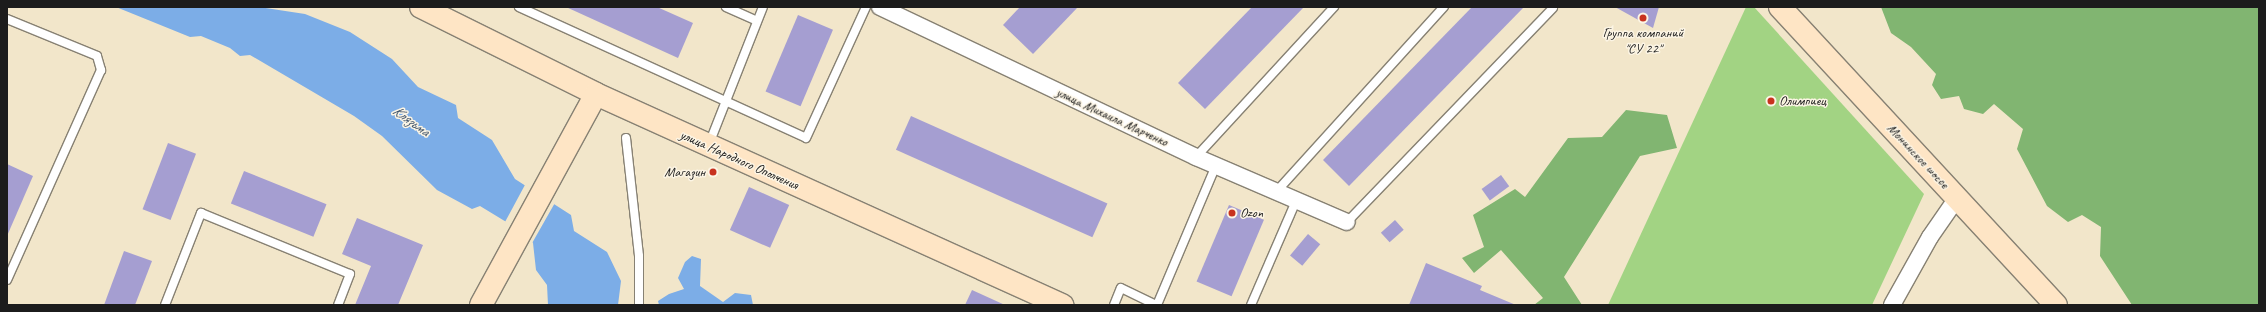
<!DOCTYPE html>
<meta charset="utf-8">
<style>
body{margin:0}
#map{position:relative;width:2266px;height:312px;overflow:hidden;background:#f2e6ca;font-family:Caveat,sans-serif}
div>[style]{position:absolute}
.green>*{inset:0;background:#a2d383}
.forest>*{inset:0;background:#81b571}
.water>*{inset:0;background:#7cade7}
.pier>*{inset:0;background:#f2e6ca}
.building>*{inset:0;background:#a59ed1;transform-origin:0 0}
.roads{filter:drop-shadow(1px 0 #878173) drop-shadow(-1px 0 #878173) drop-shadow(0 1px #878173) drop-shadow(0 -1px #878173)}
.lane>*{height:8px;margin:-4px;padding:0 4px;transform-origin:4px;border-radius:4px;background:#fff}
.street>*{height:16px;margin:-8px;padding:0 8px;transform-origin:8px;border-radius:8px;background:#fff}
.secondary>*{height:22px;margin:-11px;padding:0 11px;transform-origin:11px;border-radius:11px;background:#fee5c5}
.dots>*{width:11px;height:11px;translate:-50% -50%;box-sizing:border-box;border:2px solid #fcf5e5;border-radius:50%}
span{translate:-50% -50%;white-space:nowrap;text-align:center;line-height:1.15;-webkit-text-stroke:3px #fcf5e5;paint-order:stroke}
.poi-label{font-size:14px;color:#1c1c1c}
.left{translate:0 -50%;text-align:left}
.right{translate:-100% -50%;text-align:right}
.street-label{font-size:14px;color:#1c1c1c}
.water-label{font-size:15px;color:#42566d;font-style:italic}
.frame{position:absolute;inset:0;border:8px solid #1c1c1c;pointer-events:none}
</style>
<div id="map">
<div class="green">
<i style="clip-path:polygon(1746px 7px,1754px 7px,1924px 194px,1872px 305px,1608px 305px)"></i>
</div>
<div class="forest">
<i style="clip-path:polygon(1881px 7px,2259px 7px,2259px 305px,2132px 305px,2100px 256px,2101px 227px,2082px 215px,2068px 222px,2047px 206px,2017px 149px,2023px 129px,1994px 104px,1983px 114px,1964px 109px,1959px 96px,1941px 99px,1932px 85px,1936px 74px,1911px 47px,1891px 33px)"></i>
<i style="clip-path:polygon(1626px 110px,1667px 115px,1677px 148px,1640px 156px,1564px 277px,1582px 305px,1534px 305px,1543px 298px,1501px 250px,1474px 273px,1462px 258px,1484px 247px,1473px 215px,1515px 189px,1525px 197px,1568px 138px,1602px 137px)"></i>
</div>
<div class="water">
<i style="clip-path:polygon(116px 7px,259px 7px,305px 14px,350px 32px,392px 59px,418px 87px,456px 105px,458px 118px,492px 140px,515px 179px,571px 215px,574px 231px,607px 252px,621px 281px,618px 305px,548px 305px,547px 285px,536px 270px,533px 243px,526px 234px,480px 206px,472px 209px,437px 190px,382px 136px,354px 116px,250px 55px,240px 56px,230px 48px,201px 36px,190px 37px)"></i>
<i style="clip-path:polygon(692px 256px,701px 259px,700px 286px,723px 302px,735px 293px,751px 295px,753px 305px,659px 305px,658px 301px,669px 294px,684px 289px,678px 278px,685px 262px)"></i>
</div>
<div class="pier">
<i style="clip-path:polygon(526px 183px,556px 201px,531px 245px,525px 236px,505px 222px)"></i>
</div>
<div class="building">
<i style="clip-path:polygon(566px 7px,657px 7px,693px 23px,678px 58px)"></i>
<i style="clip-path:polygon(1020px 7px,1078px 7px,1033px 54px,1003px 25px)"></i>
<i style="clip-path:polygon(1252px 7px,1304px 7px,1205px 109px,1178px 83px)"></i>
<i style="clip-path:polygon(1472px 7px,1524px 7px,1349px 186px,1323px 160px)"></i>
<i style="clip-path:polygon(1615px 7px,1659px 7px,1653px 28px)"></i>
<i style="left:798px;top:15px;width:38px;height:83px;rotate:23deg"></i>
<i style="left:911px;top:116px;width:215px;height:37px;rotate:24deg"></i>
<i style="left:168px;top:143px;width:30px;height:71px;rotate:21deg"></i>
<i style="clip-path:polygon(7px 164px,33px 176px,7px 236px)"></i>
<i style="left:244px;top:171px;width:89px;height:35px;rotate:22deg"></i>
<i style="left:1501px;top:175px;width:14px;height:24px;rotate:54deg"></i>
<i style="left:749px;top:187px;width:44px;height:47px;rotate:24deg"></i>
<i style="left:1229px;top:205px;width:38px;height:83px;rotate:23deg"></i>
<i style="clip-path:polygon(357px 218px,423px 245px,398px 305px,355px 305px,371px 266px,342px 254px)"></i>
<i style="left:1395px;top:220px;width:13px;height:19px;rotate:48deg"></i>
<i style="left:1308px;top:234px;width:16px;height:28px;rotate:40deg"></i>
<i style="clip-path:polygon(124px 251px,152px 261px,135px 305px,104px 305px)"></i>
<i style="clip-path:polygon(1426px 263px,1482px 286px,1480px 290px,1516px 305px,1409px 305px)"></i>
<i style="clip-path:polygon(972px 290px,1005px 305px,965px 305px)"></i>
</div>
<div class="roads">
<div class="lane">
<i style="left:519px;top:7px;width:315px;rotate:24.5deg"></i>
<i style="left:806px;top:138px;width:144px;rotate:-65.4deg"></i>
<i style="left:726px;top:7px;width:34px;rotate:24deg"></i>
<i style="left:7px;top:19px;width:97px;rotate:22.3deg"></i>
<i style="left:97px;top:56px;width:15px;rotate:74deg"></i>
<i style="left:101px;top:70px;width:230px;rotate:114.1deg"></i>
<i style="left:626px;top:138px;width:119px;rotate:83.7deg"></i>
<i style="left:639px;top:256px;width:49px;rotate:90deg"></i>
<i style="left:709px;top:144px;width:147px;rotate:-68.5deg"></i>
<i style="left:1196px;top:157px;width:204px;rotate:-47.4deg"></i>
<i style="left:1276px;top:192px;width:250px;rotate:-47.8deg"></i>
<i style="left:1347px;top:222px;width:297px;rotate:-46.1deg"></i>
<i style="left:165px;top:305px;width:99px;rotate:-68.6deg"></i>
<i style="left:201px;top:213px;width:161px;rotate:22.3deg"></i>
<i style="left:350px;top:274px;width:33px;rotate:111deg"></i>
<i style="left:1114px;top:305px;width:18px;rotate:-68deg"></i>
<i style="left:1121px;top:288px;width:37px;rotate:26deg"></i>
<i style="left:1157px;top:305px;width:152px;rotate:-67.1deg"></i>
<i style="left:1251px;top:305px;width:113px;rotate:-66.6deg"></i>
</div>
<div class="street">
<i style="left:880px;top:7px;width:350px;rotate:25.4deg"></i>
<i style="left:1196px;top:157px;width:164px;rotate:23.3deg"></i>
<i style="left:1892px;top:305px;width:78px;rotate:-60.8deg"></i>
<i style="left:1930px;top:237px;width:47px;rotate:-55.3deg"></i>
</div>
<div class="secondary">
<i style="left:421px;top:7px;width:195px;rotate:26.4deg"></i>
<i style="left:596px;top:94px;width:512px;rotate:24.36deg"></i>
<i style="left:1780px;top:7px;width:406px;rotate:47.2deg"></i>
<i style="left:481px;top:305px;width:240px;rotate:-61.4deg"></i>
</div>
</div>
<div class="dots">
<i style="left:1643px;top:18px;background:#c8321e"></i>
<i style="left:1771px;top:101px;background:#c8321e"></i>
<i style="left:713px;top:172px;background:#c8321e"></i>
<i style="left:1232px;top:213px;background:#c8321e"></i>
</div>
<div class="poi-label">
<span style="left:1643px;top:41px">Группа компаний<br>"СУ 22"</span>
<span class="left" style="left:1779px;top:101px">Олимпиец</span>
<span class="right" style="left:705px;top:172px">Магазин</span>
<span class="left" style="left:1240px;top:213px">Ozon</span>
</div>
<div class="street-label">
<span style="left:1112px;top:117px;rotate:25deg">улица Михаила Марченко</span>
<span style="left:1918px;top:156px;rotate:47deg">Монинское шоссе</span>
<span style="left:739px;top:160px;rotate:24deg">улица Народного Ополчения</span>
</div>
<div class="water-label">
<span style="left:411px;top:121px;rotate:36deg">Клязьма</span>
</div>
<div class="frame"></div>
</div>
